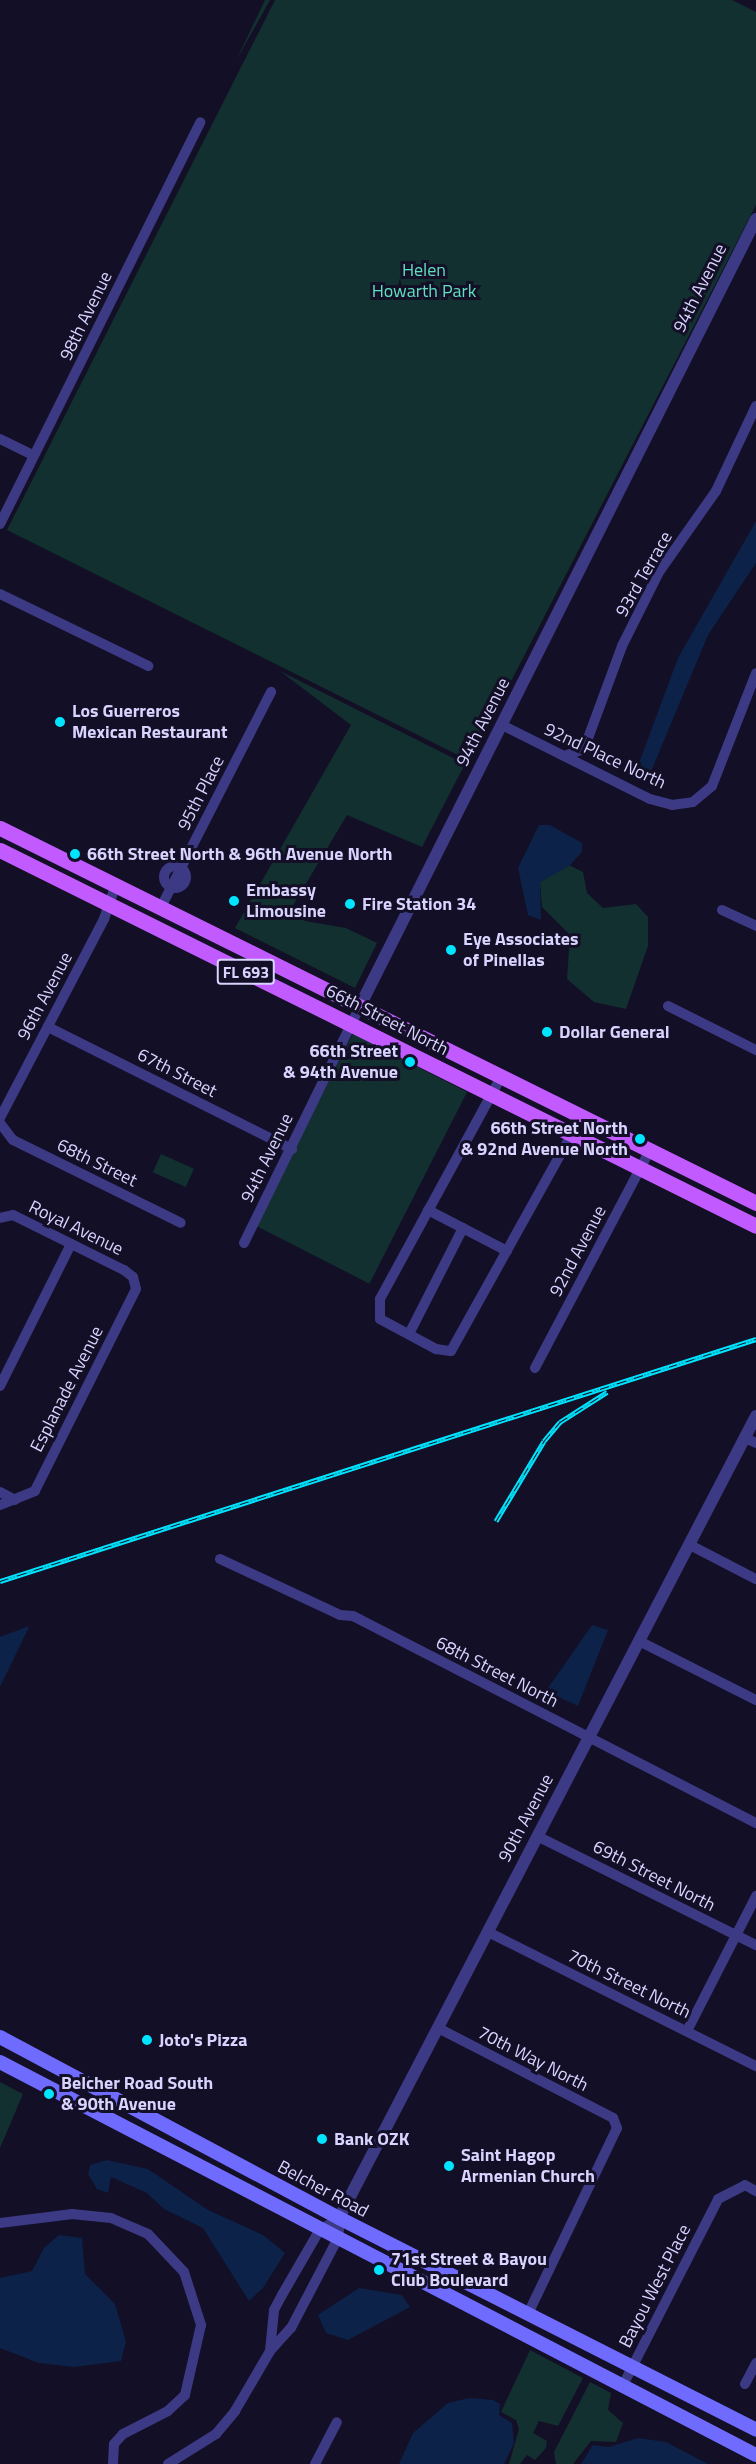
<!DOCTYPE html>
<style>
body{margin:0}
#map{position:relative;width:756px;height:2464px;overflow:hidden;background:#130f26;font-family:"Titillium Web",sans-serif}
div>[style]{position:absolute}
.green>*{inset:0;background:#12302f;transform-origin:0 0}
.water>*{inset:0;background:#0c2248}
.minor>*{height:10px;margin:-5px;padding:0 5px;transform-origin:5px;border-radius:5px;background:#3d3a85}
.minor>.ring{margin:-5px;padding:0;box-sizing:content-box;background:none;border:10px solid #3d3a85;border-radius:50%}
.tertiary>*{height:12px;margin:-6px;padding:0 6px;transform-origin:6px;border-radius:6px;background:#3d3a85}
.secondary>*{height:14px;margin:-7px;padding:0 7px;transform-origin:7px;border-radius:7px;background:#6f6bff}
.primary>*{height:15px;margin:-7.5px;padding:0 7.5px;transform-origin:7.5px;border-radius:7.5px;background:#c25bff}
.rail>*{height:5px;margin-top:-2.5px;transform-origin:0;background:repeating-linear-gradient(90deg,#130f26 0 9px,#00e5ff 0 18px);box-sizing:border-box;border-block:2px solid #00e5ff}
.dots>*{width:16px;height:16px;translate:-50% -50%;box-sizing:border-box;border:3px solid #130f26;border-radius:50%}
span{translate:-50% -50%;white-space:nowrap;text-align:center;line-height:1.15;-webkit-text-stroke:6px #130f26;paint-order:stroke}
.shield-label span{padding:2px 4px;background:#130f26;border:2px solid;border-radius:4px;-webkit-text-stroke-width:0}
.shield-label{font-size:16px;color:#d9d4ff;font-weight:700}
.park-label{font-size:18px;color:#5fe0c0}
.street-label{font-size:18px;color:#d9d4ff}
.poi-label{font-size:18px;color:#d9d4ff;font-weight:700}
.left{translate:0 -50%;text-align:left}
.right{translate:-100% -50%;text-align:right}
</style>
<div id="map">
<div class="green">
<i style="clip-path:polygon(265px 0,270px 0,236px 61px,242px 48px)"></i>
<i style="clip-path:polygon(275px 0,732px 0,756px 12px,756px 205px,470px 761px,7px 530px)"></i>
<i style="clip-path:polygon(280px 671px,465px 764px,422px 847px,347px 815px,292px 907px,305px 921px,346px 928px,377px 943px,355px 988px,235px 928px,351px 725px)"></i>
<i style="clip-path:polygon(569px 865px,583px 872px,587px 893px,603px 908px,636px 904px,648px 917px,648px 946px,626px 1009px,594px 1002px,567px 979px,570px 935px,542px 907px,540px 882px)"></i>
<i style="left:353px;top:1034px;width:128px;height:215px;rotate:27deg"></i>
<i style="left:161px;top:1154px;width:36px;height:20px;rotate:24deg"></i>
<i style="clip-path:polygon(0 2082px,23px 2094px,0 2148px)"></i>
<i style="clip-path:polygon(530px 2350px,583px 2378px,558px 2426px,539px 2421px,533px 2433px,547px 2441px,546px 2448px,535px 2460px,527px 2455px,520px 2464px,509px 2464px,519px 2429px,516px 2420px,501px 2412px)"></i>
<i style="clip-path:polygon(590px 2382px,611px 2393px,608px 2410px,623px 2423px,616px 2442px,591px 2441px,573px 2464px,556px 2464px,554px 2452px)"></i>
</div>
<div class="water">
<i style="clip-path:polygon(756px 521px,756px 563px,708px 635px,650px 774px,639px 763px,678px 658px)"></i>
<i style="clip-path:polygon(539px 825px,550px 825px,582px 843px,582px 852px,569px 866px,540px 882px,541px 920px,528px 915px,518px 868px)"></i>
<i style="clip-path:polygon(592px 1625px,608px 1630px,578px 1706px,546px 1691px)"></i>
<i style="clip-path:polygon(29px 1626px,29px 1627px,0 1687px,0 1637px)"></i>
<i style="clip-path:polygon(107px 2160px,148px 2169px,208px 2210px,263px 2235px,285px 2253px,263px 2288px,249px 2301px,203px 2228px,164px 2209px,147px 2193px,111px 2177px,108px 2193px,97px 2189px,88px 2174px,90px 2165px)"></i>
<i style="clip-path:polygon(59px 2235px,82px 2238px,85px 2274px,115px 2304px,126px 2342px,121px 2361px,74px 2367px,39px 2363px,0 2348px,0 2278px,32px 2271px,44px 2248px)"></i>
<i style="clip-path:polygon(359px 2288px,402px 2295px,410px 2307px,348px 2340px,326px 2333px,318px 2315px)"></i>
<i style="clip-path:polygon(469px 2398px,493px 2400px,500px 2404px,499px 2415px,512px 2423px,514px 2443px,504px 2464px,399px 2464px,413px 2433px,448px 2403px)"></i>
<i style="clip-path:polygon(638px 2438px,666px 2442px,708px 2464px,581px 2464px,593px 2445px,609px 2447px)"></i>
</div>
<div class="minor">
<i style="left:0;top:439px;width:37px;rotate:26deg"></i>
<i style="left:0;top:524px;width:449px;rotate:-63.5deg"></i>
<i style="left:0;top:594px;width:165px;rotate:25.9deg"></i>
<i style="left:502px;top:725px;width:165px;rotate:26.6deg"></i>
<i style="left:650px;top:799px;width:23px;rotate:15deg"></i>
<i style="left:672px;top:805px;width:21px;rotate:-8deg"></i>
<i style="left:693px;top:802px;width:25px;rotate:-40deg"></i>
<i style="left:712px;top:786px;width:121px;rotate:-68.7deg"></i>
<i style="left:567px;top:755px;width:18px;rotate:-19deg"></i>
<i style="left:584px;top:749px;width:110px;rotate:-69.7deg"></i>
<i style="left:622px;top:646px;width:83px;rotate:-63.4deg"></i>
<i style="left:659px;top:572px;width:99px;rotate:-54.9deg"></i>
<i style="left:716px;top:491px;width:94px;rotate:-64.8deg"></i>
<i class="ring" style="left:164px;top:866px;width:12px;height:12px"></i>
<i style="left:160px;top:909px;width:244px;rotate:-62.9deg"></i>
<i style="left:722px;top:910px;width:38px;rotate:25deg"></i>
<i style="left:668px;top:1006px;width:98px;rotate:26.6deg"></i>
<i style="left:48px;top:1027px;width:273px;rotate:26.6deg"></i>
<i style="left:501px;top:1077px;width:253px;rotate:118.6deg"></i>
<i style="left:380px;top:1299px;width:20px;rotate:90deg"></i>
<i style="left:380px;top:1319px;width:64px;rotate:28.2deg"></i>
<i style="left:436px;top:1349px;width:15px;rotate:8deg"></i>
<i style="left:451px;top:1351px;width:248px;rotate:-60.9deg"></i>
<i style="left:0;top:1118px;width:225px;rotate:-62.4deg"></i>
<i style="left:104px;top:919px;width:34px;rotate:-71deg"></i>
<i style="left:0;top:1123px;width:21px;rotate:53deg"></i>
<i style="left:13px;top:1140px;width:187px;rotate:26.3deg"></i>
<i style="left:428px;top:1210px;width:89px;rotate:27.4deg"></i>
<i style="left:0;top:1218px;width:13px;rotate:-13deg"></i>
<i style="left:13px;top:1215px;width:124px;rotate:26.4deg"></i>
<i style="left:124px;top:1270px;width:11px;rotate:38deg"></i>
<i style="left:133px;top:1277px;width:12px;rotate:76deg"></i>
<i style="left:136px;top:1289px;width:226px;rotate:116.6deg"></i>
<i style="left:35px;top:1491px;width:38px;rotate:158deg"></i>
<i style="left:244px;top:1243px;width:264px;rotate:-63.9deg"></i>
<i style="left:409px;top:1334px;width:119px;rotate:-63deg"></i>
<i style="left:535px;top:1368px;width:246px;rotate:-62.2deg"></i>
<i style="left:0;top:1386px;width:159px;rotate:-63.4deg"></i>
<i style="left:745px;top:1438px;width:12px;rotate:24deg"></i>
<i style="left:0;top:1492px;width:17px;rotate:28deg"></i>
<i style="left:690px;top:1545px;width:74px;rotate:27.3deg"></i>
<i style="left:220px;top:1559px;width:132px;rotate:25deg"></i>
<i style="left:340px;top:1615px;width:13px;rotate:4deg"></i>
<i style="left:353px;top:1616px;width:453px;rotate:27.2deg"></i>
<i style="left:639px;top:1641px;width:131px;rotate:26.8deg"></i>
<i style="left:537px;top:1836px;width:245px;rotate:26.5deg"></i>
<i style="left:488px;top:1932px;width:300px;rotate:26.6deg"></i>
<i style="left:438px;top:2028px;width:197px;rotate:27.2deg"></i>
<i style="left:613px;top:2118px;width:11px;rotate:68deg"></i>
<i style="left:617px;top:2128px;width:206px;rotate:115.6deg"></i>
<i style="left:687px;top:2031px;width:152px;rotate:-62.9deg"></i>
<i style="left:0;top:2223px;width:73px;rotate:-7.1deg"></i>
<i style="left:72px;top:2214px;width:39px;rotate:6deg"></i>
<i style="left:111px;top:2218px;width:40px;rotate:23.4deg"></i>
<i style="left:148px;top:2234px;width:52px;rotate:46.5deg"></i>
<i style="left:184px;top:2272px;width:56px;rotate:72.2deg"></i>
<i style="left:201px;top:2325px;width:72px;rotate:102.9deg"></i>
<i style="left:185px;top:2395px;width:23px;rotate:137deg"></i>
<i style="left:168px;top:2411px;width:51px;rotate:152.9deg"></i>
<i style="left:123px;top:2434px;width:13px;rotate:132deg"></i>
<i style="left:114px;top:2444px;width:20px;rotate:93deg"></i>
<i style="left:270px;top:2351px;width:41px;rotate:-84.4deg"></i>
<i style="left:274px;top:2310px;width:17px;rotate:-62deg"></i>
<i style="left:282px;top:2295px;width:74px;rotate:-60deg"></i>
<i style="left:319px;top:2231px;width:24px;rotate:-33deg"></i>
<i style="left:745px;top:2384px;width:24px;rotate:-62deg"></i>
<i style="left:622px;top:2387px;width:211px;rotate:-62.9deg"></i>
<i style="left:718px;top:2199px;width:30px;rotate:-27deg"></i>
<i style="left:745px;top:2185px;width:13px;rotate:29deg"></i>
<i style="left:168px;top:2464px;width:57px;rotate:-32deg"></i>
<i style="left:216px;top:2434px;width:30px;rotate:-50deg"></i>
<i style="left:235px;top:2411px;width:69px;rotate:-59.7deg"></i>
<i style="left:270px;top:2351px;width:31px;rotate:-48deg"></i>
<i style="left:291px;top:2328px;width:99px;rotate:-62.4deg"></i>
<i style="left:315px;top:2464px;width:47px;rotate:-62.4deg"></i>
</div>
<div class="tertiary">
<i style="left:360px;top:1006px;width:881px;rotate:-63.29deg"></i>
<i style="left:337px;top:2240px;width:22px;rotate:-85deg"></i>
<i style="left:339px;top:2218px;width:904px;rotate:-62.53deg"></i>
</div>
<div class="secondary">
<i style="left:0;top:2037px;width:384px;rotate:28.1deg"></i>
<i style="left:339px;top:2218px;width:468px;rotate:26.9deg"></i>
<i style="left:0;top:2062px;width:852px;rotate:27.47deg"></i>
</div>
<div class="primary">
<i style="left:0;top:828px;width:844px;rotate:26.38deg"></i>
<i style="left:0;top:850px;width:844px;rotate:26.44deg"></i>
</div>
<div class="rail">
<i style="left:496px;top:1521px;width:93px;rotate:-59deg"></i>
<i style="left:544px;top:1441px;width:25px;rotate:-50deg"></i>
<i style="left:560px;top:1422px;width:56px;rotate:-32.6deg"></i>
<i style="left:0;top:1581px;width:794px;rotate:-17.75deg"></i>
</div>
<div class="dots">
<i style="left:60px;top:722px;background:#00e5ff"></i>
<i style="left:75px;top:854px;background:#00e5ff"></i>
<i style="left:234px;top:901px;background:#00e5ff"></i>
<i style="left:350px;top:904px;background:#00e5ff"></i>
<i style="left:451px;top:950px;background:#00e5ff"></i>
<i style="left:547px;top:1032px;background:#00e5ff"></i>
<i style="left:410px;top:1062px;background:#00e5ff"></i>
<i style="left:640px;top:1139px;background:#00e5ff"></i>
<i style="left:147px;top:2040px;background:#00e5ff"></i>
<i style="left:49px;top:2094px;background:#00e5ff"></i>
<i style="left:322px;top:2139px;background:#00e5ff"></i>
<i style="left:449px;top:2166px;background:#00e5ff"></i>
<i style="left:379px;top:2270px;background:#00e5ff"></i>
</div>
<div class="shield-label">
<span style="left:246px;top:972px">FL 693</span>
</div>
<div class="park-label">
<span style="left:424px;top:281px">Helen<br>Howarth Park</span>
</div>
<div class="street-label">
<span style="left:700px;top:288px;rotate:-63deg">94th Avenue</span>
<span style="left:86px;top:316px;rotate:-64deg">98th Avenue</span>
<span style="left:644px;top:574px;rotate:-60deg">93rd Terrace</span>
<span style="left:483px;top:722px;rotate:-63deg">94th Avenue</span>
<span style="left:605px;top:756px;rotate:25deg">92nd Place North</span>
<span style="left:201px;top:793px;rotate:-63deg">95th Place</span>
<span style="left:45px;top:996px;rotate:-62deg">96th Avenue</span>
<span style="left:387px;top:1020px;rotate:27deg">66th Street North</span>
<span style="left:177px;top:1073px;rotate:27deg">67th Street</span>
<span style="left:267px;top:1158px;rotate:-64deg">94th Avenue</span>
<span style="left:97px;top:1163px;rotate:26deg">68th Street</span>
<span style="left:76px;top:1228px;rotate:26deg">Royal Avenue</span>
<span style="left:578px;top:1251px;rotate:-62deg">92nd Avenue</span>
<span style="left:67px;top:1389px;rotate:-63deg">Esplanade Avenue</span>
<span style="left:497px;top:1672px;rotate:27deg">68th Street North</span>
<span style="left:526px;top:1818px;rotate:-62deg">90th Avenue</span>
<span style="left:654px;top:1876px;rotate:27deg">69th Street North</span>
<span style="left:629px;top:1984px;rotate:26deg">70th Street North</span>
<span style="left:533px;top:2059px;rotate:27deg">70th Way North</span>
<span style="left:323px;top:2189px;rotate:28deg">Belcher Road</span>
<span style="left:655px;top:2286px;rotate:-63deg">Bayou West Place</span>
</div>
<div class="poi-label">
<span class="left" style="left:72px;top:722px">Los Guerreros<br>Mexican Restaurant</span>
<span class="left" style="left:87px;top:854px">66th Street North &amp; 96th Avenue North</span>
<span class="left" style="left:246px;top:901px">Embassy<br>Limousine</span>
<span class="left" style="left:362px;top:904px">Fire Station 34</span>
<span class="left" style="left:463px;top:950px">Eye Associates<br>of Pinellas</span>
<span class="left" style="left:559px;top:1032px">Dollar General</span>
<span class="right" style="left:398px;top:1062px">66th Street<br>&amp; 94th Avenue</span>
<span class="right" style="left:628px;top:1139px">66th Street North<br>&amp; 92nd Avenue North</span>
<span class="left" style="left:159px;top:2040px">Joto's Pizza</span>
<span class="left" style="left:61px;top:2094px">Belcher Road South<br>&amp; 90th Avenue</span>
<span class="left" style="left:334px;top:2139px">Bank OZK</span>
<span class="left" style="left:461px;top:2166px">Saint Hagop<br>Armenian Church</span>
<span class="left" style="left:391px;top:2270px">71st Street &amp; Bayou<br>Club Boulevard</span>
</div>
</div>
